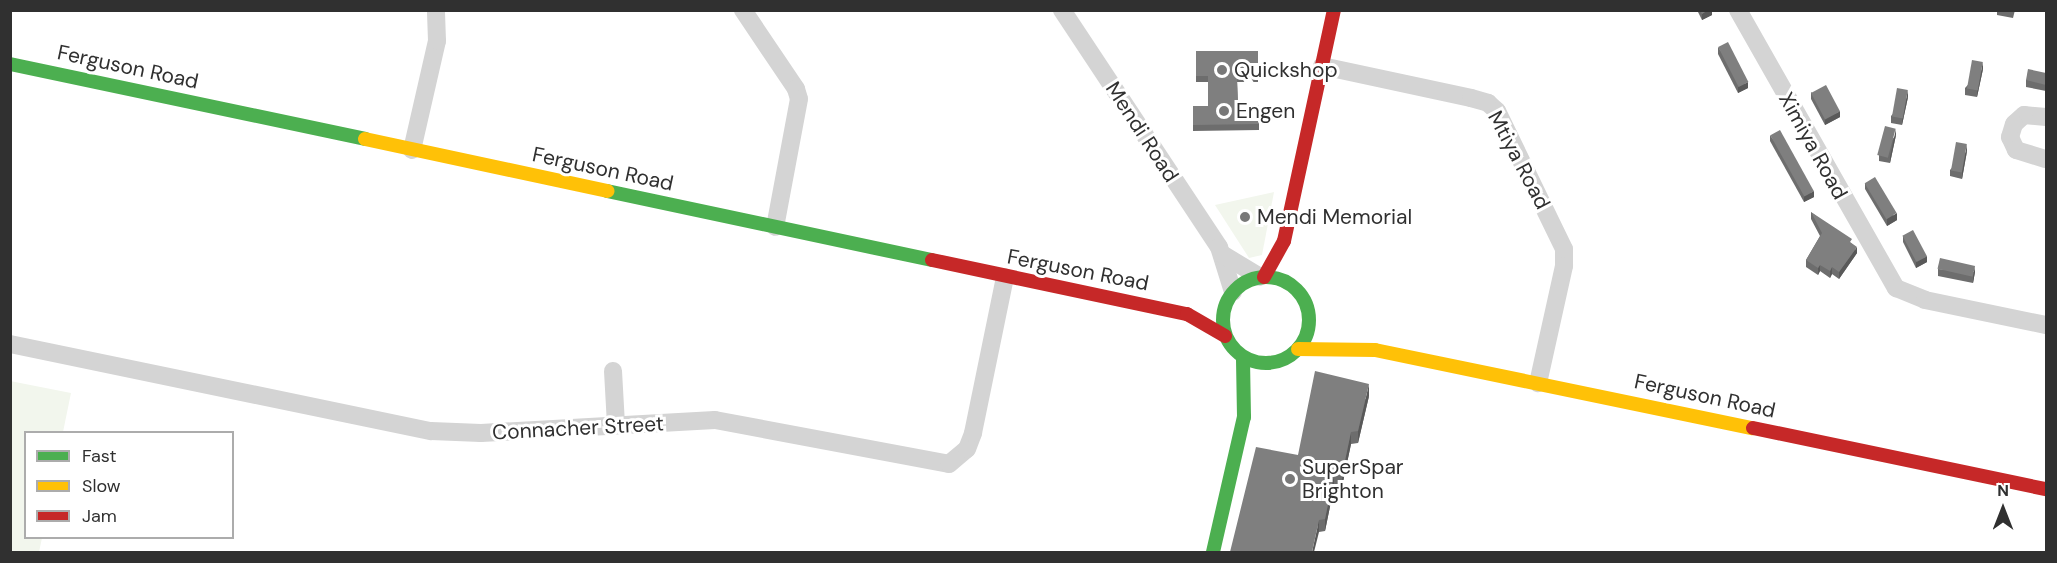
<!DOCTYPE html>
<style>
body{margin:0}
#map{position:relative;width:2057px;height:563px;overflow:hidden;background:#fff;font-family:"DM Sans",sans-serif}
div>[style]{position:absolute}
.green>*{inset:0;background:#f2f6ed}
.street>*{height:18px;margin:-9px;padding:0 9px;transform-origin:9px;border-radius:9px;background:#d4d4d4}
.fast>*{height:14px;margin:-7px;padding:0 7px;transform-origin:7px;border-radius:7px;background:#4caf50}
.fast>.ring{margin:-7px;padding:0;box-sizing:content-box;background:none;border:14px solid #4caf50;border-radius:50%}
.slow>*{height:14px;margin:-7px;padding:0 7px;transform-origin:7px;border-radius:7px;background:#ffc107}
.jam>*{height:14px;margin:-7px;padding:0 7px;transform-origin:7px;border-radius:7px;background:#c62828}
.wall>*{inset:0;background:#6d6d6d}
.shaded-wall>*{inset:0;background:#595959}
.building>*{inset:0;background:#7f7f7f;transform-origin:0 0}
.dots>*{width:16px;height:16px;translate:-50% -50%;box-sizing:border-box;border:3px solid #fff;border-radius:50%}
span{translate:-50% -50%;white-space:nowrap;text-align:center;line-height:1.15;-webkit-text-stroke:6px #fff;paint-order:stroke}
.street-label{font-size:21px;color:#303030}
.poi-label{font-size:21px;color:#303030}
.left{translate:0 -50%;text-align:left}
.frame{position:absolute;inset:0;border:12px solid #303030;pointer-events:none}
.legend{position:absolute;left:24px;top:431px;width:210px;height:108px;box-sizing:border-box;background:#fff;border:2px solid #acacac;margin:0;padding:8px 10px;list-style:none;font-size:18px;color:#303030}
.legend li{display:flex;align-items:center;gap:12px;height:30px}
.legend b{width:30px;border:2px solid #acacac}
.north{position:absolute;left:1973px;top:479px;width:60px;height:60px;-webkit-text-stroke:4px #fff;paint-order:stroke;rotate:0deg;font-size:16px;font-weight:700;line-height:24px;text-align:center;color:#303030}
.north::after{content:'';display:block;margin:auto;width:21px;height:27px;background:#303030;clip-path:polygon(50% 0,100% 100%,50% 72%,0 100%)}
</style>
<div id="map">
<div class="green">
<i style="clip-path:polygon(1274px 192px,1262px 255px,1249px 258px,1215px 205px)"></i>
<i style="clip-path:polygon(10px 381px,71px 393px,63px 432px,26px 432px,26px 538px,42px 538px,39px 552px,11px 552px)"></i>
</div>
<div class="street">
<i style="left:743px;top:10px;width:95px;rotate:56.1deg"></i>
<i style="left:796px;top:89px;width:10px;rotate:73deg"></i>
<i style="left:799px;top:99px;width:130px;rotate:100.6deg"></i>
<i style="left:1062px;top:10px;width:284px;rotate:56.5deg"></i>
<i style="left:1219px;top:247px;width:47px;rotate:72.7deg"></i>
<i style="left:1738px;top:10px;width:320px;rotate:60.4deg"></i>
<i style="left:1896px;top:288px;width:31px;rotate:22deg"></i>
<i style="left:1925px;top:300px;width:124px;rotate:11.7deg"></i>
<i style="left:1322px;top:66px;width:152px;rotate:12.1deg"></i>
<i style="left:1471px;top:98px;width:18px;rotate:16deg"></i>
<i style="left:1488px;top:103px;width:12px;rotate:42deg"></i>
<i style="left:1497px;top:111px;width:153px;rotate:64.1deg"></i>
<i style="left:1564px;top:249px;width:17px;rotate:90deg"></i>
<i style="left:1564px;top:266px;width:120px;rotate:102.5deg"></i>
<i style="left:2046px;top:117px;width:22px;rotate:-175deg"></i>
<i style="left:2024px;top:115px;width:13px;rotate:138deg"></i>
<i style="left:2014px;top:124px;width:14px;rotate:107deg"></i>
<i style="left:2010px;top:137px;width:14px;rotate:65deg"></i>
<i style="left:2016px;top:150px;width:31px;rotate:17deg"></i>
<i style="left:412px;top:150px;width:112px;rotate:-77.1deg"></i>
<i style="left:437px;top:41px;width:31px;rotate:-92deg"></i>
<i style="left:1222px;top:254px;width:44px;rotate:31.2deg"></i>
<i style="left:10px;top:344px;width:430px;rotate:11.7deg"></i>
<i style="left:431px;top:431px;width:50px;rotate:2.3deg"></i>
<i style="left:481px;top:433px;width:234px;rotate:-3.2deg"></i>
<i style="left:715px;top:420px;width:238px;rotate:10.6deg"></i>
<i style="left:949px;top:464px;width:23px;rotate:-40deg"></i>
<i style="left:967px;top:449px;width:17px;rotate:-69deg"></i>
<i style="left:973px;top:433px;width:159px;rotate:-78.4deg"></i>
<i style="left:613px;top:371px;width:54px;rotate:86.8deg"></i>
</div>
<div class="fast">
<i style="left:10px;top:64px;width:363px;rotate:11.9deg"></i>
<i style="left:607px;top:191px;width:332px;rotate:12deg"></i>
<i class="ring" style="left:1223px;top:277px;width:72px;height:72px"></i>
<i style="left:1213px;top:552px;width:139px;rotate:-77.1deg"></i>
<i style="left:1244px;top:417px;width:60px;rotate:-91deg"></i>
</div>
<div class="slow">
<i style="left:365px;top:139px;width:248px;rotate:12.1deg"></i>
<i style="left:1298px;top:349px;width:77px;rotate:0.7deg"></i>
<i style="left:1375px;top:350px;width:386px;rotate:11.7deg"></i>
</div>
<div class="jam">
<i style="left:932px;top:260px;width:261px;rotate:12deg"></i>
<i style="left:1187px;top:314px;width:44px;rotate:30.1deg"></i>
<i style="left:1264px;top:277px;width:41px;rotate:-60.9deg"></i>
<i style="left:1284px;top:241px;width:236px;rotate:-77.8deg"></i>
<i style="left:1753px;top:428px;width:299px;rotate:11.8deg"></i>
</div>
<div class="wall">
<i style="clip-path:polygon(1697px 10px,1712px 10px,1712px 15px,1702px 20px)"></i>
<i style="clip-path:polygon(1997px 10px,2015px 10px,2013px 18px,1997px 15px)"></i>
<i style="clip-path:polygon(1718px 47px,1748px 88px,1738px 93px,1718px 54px)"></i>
<i style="clip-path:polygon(1196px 51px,1258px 51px,1258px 82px,1237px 82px,1238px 105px,1259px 105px,1259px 130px,1193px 131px,1193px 106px,1208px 106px,1208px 82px,1196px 82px)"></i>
<i style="clip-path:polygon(1983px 69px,1977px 97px,1965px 95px,1965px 88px)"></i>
<i style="clip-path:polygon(2046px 73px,2046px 91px,2026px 87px,2026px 80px)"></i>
<i style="clip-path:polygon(1811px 92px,1840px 117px,1825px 125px,1811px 99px)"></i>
<i style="clip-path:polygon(1908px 97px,1902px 125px,1891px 123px,1891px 116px)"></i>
<i style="clip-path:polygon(1770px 135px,1814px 197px,1804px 202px,1770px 141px)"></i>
<i style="clip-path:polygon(1896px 135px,1890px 163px,1879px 161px,1879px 155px)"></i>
<i style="clip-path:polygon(1967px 151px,1962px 179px,1950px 176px,1950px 170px)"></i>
<i style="clip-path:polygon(1865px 183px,1897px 220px,1887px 226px,1865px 189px)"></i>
<i style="clip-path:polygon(1811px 212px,1852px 244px,1857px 253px,1839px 279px,1832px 274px,1830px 278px,1820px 271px,1818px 275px,1806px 267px,1806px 260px,1820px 236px,1811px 219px)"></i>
<i style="clip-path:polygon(1903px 236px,1927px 262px,1916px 268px,1903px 242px)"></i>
<i style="clip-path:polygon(1938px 269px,1975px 272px,1973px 283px,1938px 276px)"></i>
<i style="clip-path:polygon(1369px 396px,1358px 443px,1351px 444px,1342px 487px,1334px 487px,1325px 531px,1319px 532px,1298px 455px)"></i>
</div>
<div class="shaded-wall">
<i style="clip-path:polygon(1708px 10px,1712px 10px,1712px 15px,1702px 20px,1702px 14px)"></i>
<i style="clip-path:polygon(1983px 62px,1983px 69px,1977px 97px,1977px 90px)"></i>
<i style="clip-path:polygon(1748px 82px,1748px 88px,1738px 93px,1738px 87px)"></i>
<i style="clip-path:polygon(1908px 90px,1908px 97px,1902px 125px,1902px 119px)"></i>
<i style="clip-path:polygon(1840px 111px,1840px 117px,1825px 125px,1825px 119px)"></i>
<i style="clip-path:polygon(1896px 129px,1896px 135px,1890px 163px,1890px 157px)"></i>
<i style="clip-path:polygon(1967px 144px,1967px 151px,1962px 179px,1962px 172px)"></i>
<i style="clip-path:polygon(1814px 191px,1814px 197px,1804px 202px,1804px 196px)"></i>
<i style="clip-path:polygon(1897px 213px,1897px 220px,1887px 226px,1887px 219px)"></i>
<i style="clip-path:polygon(1857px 247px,1857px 253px,1839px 279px,1839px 272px)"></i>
<i style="clip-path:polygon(1927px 256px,1927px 262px,1916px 268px,1916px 261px)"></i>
<i style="clip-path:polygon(1820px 265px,1820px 271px,1818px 275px,1818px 268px)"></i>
<i style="clip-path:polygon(1975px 266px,1975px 272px,1973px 283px,1973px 277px)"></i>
<i style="clip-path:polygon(1832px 267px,1832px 274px,1830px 278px,1830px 271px)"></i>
<i style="clip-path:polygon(1369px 384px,1369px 396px,1358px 443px,1358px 431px)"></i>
<i style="clip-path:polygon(1351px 432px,1351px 444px,1342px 487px,1342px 475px)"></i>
<i style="clip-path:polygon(1334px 475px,1334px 487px,1325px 531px,1325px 519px)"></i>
<i style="clip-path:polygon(1319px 520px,1319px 532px,1314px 552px,1312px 552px)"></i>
</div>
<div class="building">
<i style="clip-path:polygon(1700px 10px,1708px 10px,1702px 14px)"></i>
<i style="left:1728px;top:42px;width:45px;height:11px;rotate:63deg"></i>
<i style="clip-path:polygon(1196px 51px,1258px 51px,1258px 76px,1237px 76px,1238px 105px,1259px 105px,1259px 124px,1193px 125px,1193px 106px,1208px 106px,1208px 76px,1196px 76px)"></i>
<i style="left:1972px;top:60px;width:11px;height:29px;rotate:10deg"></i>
<i style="clip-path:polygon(2028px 69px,2046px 73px,2046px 85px,2026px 80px)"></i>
<i style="left:1826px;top:85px;width:30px;height:17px;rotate:62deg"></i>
<i style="left:1897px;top:88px;width:11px;height:29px;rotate:10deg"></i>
<i style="left:1885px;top:126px;width:11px;height:30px;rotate:15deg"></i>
<i style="left:1780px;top:130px;width:70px;height:11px;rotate:61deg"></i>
<i style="left:1956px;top:142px;width:11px;height:29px;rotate:10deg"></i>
<i style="left:1875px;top:177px;width:42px;height:12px;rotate:59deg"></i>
<i style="clip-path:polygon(1811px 212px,1852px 239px,1850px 242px,1857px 247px,1839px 272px,1832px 267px,1830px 271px,1820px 265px,1818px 268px,1806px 260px,1822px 233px)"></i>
<i style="left:1913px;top:230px;width:30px;height:12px;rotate:62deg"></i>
<i style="left:1940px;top:258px;width:36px;height:11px;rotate:13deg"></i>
<i style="clip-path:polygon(1315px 371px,1369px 384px,1358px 431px,1351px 432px,1342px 475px,1334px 475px,1325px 519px,1319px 520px,1312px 552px,1230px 552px,1256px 447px,1298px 455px)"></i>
</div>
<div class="dots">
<i style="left:1222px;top:70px;background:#787878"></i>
<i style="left:1224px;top:111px;background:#787878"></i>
<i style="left:1245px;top:217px;background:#787878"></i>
<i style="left:1290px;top:479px;background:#787878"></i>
</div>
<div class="street-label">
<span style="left:128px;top:67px;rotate:12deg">Ferguson Road</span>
<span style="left:1142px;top:132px;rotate:57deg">Mendi Road</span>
<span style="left:1813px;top:146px;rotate:61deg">Ximiya Road</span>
<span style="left:1519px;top:160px;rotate:62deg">Mtiya Road</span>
<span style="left:603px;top:169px;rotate:12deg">Ferguson Road</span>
<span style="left:1078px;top:270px;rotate:11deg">Ferguson Road</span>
<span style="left:1705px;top:396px;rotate:12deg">Ferguson Road</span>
<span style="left:578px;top:428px;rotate:-3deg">Connacher Street</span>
</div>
<div class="poi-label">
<span class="left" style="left:1234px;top:70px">Quickshop</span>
<span class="left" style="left:1236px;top:111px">Engen</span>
<span class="left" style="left:1257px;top:217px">Mendi Memorial</span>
<span class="left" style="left:1302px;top:479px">SuperSpar<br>Brighton</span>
</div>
<div class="frame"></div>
<ul class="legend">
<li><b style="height:8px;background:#4caf50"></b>Fast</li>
<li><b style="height:8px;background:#ffc107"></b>Slow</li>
<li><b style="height:8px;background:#c62828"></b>Jam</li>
</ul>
<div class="north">N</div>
</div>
